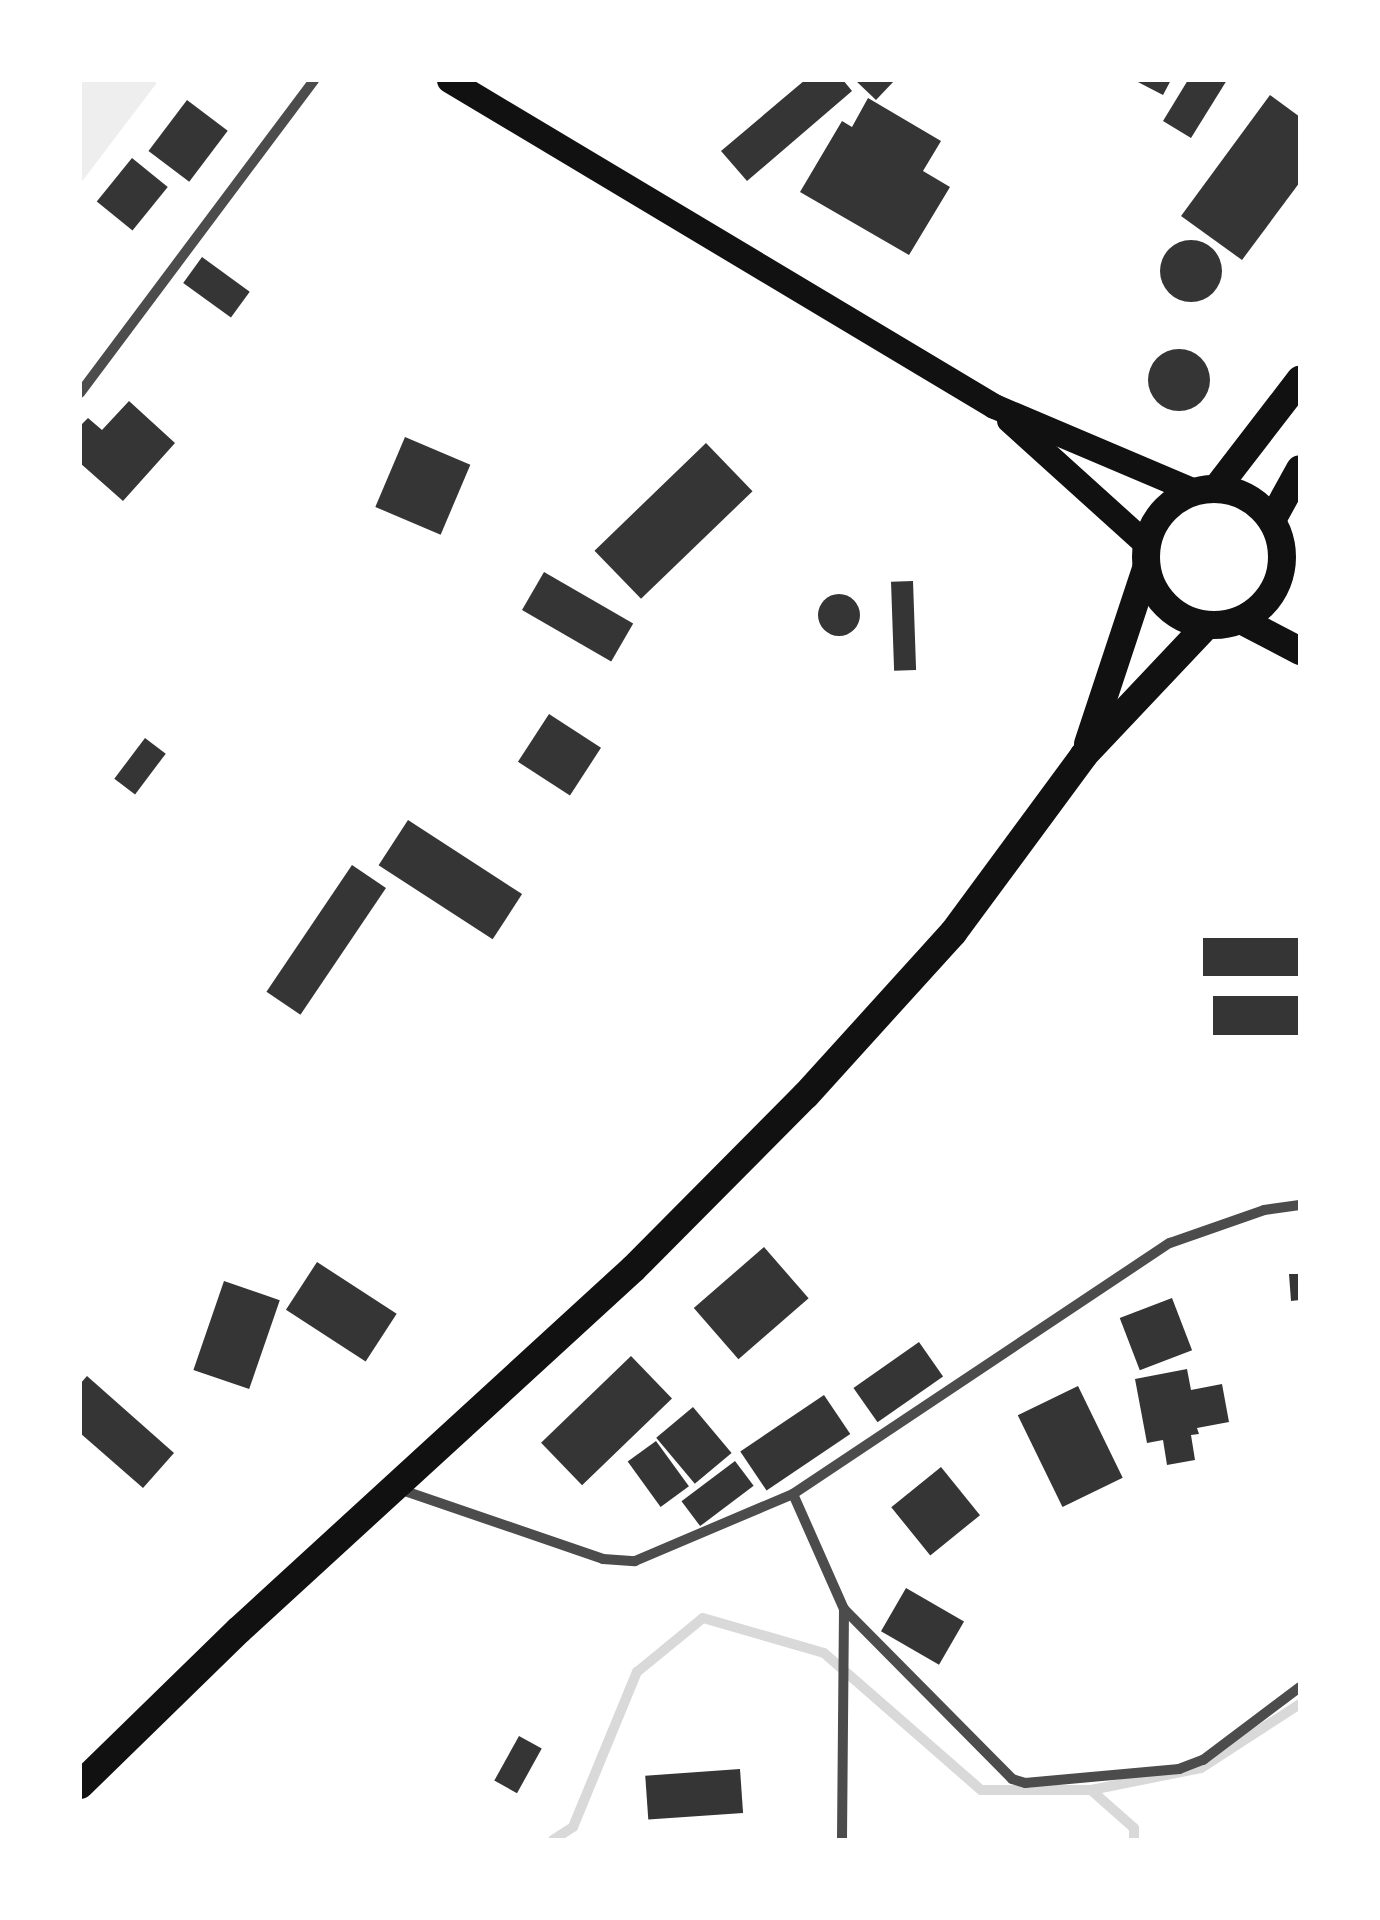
<!DOCTYPE html>
<style>
body{margin:0}
#map{position:relative;width:1380px;height:1920px;overflow:hidden;background:#fff;font-family:"Exo 2",sans-serif}
div>[style]{position:absolute}
.green>*{inset:0;background:#eee}
.stream>*{height:10px;margin:-5px;padding:0 5px;transform-origin:5px;border-radius:5px;background:#d9d9d9}
.building>*{inset:0;background:#353535;transform-origin:0 0}
.round{border-radius:50%}
.minor>*{height:10px;margin:-5px;padding:0 5px;transform-origin:5px;border-radius:5px;background:#4c4c4c}
.primary>*{height:25px;margin:-12.5px;padding:0 12.5px;transform-origin:12.5px;border-radius:12.5px;background:#111}
.trunk>*{height:28px;margin:-14px;padding:0 14px;transform-origin:14px;border-radius:14px;background:#111}
.trunk>.ring{margin:-14px;padding:0;box-sizing:content-box;background:none;border:28px solid #111;border-radius:50%}
span{translate:-50% -50%;white-space:nowrap;text-align:center;line-height:1.15;-webkit-text-stroke:8px #fff;paint-order:stroke}
.frame{position:absolute;inset:0;border:82px solid #fff;pointer-events:none}
</style>
<div id="map">
<div class="green">
<i style="clip-path:polygon(80px 80px,156px 80px,156px 84px,80px 184px)"></i>
</div>
<div class="stream">
<i style="left:1091px;top:1790px;width:57px;rotate:41.5deg"></i>
<i style="left:1134px;top:1828px;width:12px;rotate:90deg"></i>
<i style="left:553px;top:1840px;width:24px;rotate:-33deg"></i>
<i style="left:573px;top:1827px;width:168px;rotate:-67.6deg"></i>
<i style="left:637px;top:1672px;width:85px;rotate:-39.3deg"></i>
<i style="left:703px;top:1618px;width:126px;rotate:16.1deg"></i>
<i style="left:824px;top:1653px;width:208px;rotate:41.1deg"></i>
<i style="left:981px;top:1790px;width:110px"></i>
<i style="left:1091px;top:1790px;width:112px;rotate:-11.3deg"></i>
<i style="left:1201px;top:1768px;width:118px;rotate:-32.9deg"></i>
</div>
<div class="building">
<i style="clip-path:polygon(805px 80px,843px 80px,852px 91px,747px 181px,721px 151px)"></i>
<i style="clip-path:polygon(855px 80px,895px 80px,876px 100px)"></i>
<i style="clip-path:polygon(1134px 80px,1171px 80px,1163px 95px)"></i>
<i style="clip-path:polygon(1188px 80px,1227px 80px,1191px 138px,1163px 121px)"></i>
<i style="clip-path:polygon(1270px 95px,1300px 117px,1300px 182px,1242px 260px,1181px 216px)"></i>
<i style="clip-path:polygon(868px 98px,941px 141px,923px 171px,950px 187px,909px 255px,800px 192px,842px 121px,852px 127px)"></i>
<i style="left:187px;top:100px;width:51px;height:64px;rotate:37deg"></i>
<i style="left:132px;top:158px;width:46px;height:56px;rotate:39deg"></i>
<i class="round" style="left:1160px;top:240px;width:62px;height:62px"></i>
<i style="left:202px;top:257px;width:59px;height:32px;rotate:36deg"></i>
<i class="round" style="left:1148px;top:349px;width:62px;height:62px"></i>
<i style="clip-path:polygon(129px 401px,175px 443px,123px 501px,80px 463px,80px 426px,88px 418px,102px 430px)"></i>
<i style="left:405px;top:437px;width:71px;height:76px;rotate:23deg"></i>
<i style="left:706px;top:443px;width:67px;height:155px;rotate:46deg"></i>
<i style="left:544px;top:572px;width:103px;height:44px;rotate:30deg"></i>
<i style="left:913px;top:581px;width:89px;height:22px;rotate:88deg"></i>
<i class="round" style="left:818px;top:594px;width:42px;height:42px"></i>
<i style="left:549px;top:714px;width:62px;height:57px;rotate:33deg"></i>
<i style="left:145px;top:738px;width:26px;height:51px;rotate:37deg"></i>
<i style="left:408px;top:820px;width:136px;height:54px;rotate:33deg"></i>
<i style="left:352px;top:865px;width:41px;height:153px;rotate:34deg"></i>
<i style="left:1300px;top:938px;width:38px;height:97px;rotate:90deg"></i>
<i style="left:1300px;top:996px;width:39px;height:87px;rotate:90deg"></i>
<i style="left:764px;top:1247px;width:68px;height:93px;rotate:49deg"></i>
<i style="left:317px;top:1262px;width:95px;height:57px;rotate:33deg"></i>
<i style="clip-path:polygon(1289px 1274px,1300px 1274px,1300px 1300px,1291px 1301px)"></i>
<i style="left:224px;top:1281px;width:59px;height:94px;rotate:19deg"></i>
<i style="left:1172px;top:1298px;width:56px;height:56px;rotate:69deg"></i>
<i style="left:919px;top:1342px;width:42px;height:80px;rotate:55deg"></i>
<i style="left:631px;top:1356px;width:59px;height:125px;rotate:46deg"></i>
<i style="clip-path:polygon(1187px 1369px,1191px 1390px,1222px 1384px,1229px 1422px,1197px 1428px,1199px 1434px,1191px 1435px,1195px 1460px,1167px 1465px,1163px 1440px,1147px 1443px,1135px 1379px)"></i>
<i style="clip-path:polygon(87px 1376px,174px 1453px,143px 1488px,80px 1433px,80px 1384px)"></i>
<i style="left:1078px;top:1386px;width:102px;height:67px;rotate:64deg"></i>
<i style="left:824px;top:1395px;width:47px;height:101px;rotate:56deg"></i>
<i style="left:693px;top:1407px;width:60px;height:48px;rotate:50deg"></i>
<i style="left:656px;top:1441px;width:56px;height:35px;rotate:54deg"></i>
<i style="left:735px;top:1461px;width:31px;height:67px;rotate:53deg"></i>
<i style="left:941px;top:1467px;width:62px;height:64px;rotate:51deg"></i>
<i style="left:906px;top:1588px;width:67px;height:50px;rotate:30deg"></i>
<i style="left:519px;top:1736px;width:26px;height:51px;rotate:29deg"></i>
<i style="left:740px;top:1769px;width:44px;height:95px;rotate:86deg"></i>
</div>
<div class="minor">
<i style="left:80px;top:393px;width:391px;rotate:-53.2deg"></i>
<i style="left:399px;top:1489px;width:216px;rotate:18.9deg"></i>
<i style="left:603px;top:1559px;width:32px;rotate:4deg"></i>
<i style="left:635px;top:1561px;width:172px;rotate:-23deg"></i>
<i style="left:793px;top:1494px;width:453px;rotate:-33.7deg"></i>
<i style="left:1170px;top:1243px;width:100px;rotate:-19.3deg"></i>
<i style="left:1264px;top:1210px;width:36px;rotate:-8deg"></i>
<i style="left:793px;top:1494px;width:126px;rotate:66.1deg"></i>
<i style="left:844px;top:1609px;width:231px;rotate:90.5deg"></i>
<i style="left:844px;top:1609px;width:239px;rotate:45.3deg"></i>
<i style="left:1012px;top:1779px;width:14px;rotate:17deg"></i>
<i style="left:1025px;top:1783px;width:155px;rotate:-5.2deg"></i>
<i style="left:1179px;top:1769px;width:26px;rotate:-21deg"></i>
<i style="left:1203px;top:1760px;width:121px;rotate:-37deg"></i>
</div>
<div class="primary">
<i style="left:449px;top:80px;width:635px;rotate:30.89deg"></i>
<i style="left:994px;top:406px;width:217px;rotate:23deg"></i>
<i style="left:1009px;top:420px;width:185px;rotate:42.1deg"></i>
</div>
<div class="trunk">
<i class="ring" style="left:1146px;top:489px;width:108px;height:108px"></i>
<i style="left:1216px;top:489px;width:138px;rotate:-52.4deg"></i>
<i style="left:1272px;top:520px;width:58px;rotate:-61.2deg"></i>
<i style="left:1241px;top:620px;width:67px;rotate:27.7deg"></i>
<i style="left:1088px;top:744px;width:184px;rotate:-71.7deg"></i>
<i style="left:80px;top:1785px;width:222px;rotate:-44.3deg"></i>
<i style="left:239px;top:1630px;width:534px;rotate:-42.5deg"></i>
<i style="left:633px;top:1269px;width:245px;rotate:-45.2deg"></i>
<i style="left:806px;top:1095px;width:219px;rotate:-47.8deg"></i>
<i style="left:953px;top:933px;width:221px;rotate:-53.6deg"></i>
<i style="left:1084px;top:755px;width:179px;rotate:-46.6deg"></i>
</div>
<div class="frame"></div>
</div>
